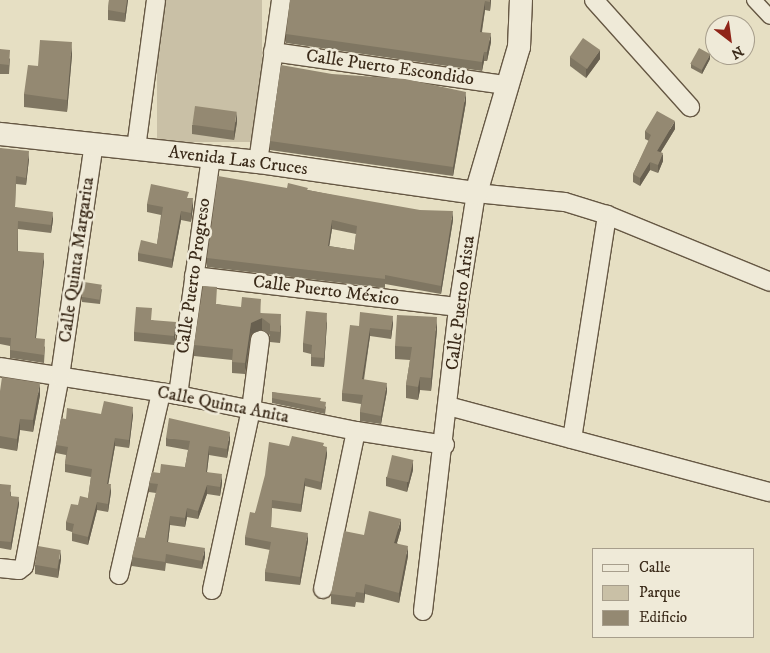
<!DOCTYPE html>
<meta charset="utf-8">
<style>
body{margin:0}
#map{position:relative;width:770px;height:653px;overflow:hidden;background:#e6dfc3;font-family:"IM FELL DW Pica",serif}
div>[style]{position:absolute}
.green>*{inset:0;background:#c9c0a6;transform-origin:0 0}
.roads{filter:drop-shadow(1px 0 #665844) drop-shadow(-1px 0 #665844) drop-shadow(0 1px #665844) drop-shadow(0 -1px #665844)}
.pedestrian>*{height:14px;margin:-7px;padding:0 7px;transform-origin:7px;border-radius:7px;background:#efead8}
.minor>*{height:18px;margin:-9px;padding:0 9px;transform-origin:9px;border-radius:9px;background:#efead8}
.tertiary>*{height:22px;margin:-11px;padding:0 11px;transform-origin:11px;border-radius:11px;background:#efead8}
.wall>*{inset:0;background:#7f7662}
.shaded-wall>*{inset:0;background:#686050}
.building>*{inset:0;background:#948972;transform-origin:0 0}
span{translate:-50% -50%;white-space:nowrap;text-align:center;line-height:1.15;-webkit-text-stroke:5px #efead8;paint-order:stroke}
.street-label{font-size:18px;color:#3b2b1a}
.legend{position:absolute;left:592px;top:548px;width:162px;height:90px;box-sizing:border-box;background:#efead8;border:1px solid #a79e8c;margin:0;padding:6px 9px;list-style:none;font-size:15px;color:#3b2b1a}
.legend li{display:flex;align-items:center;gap:10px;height:25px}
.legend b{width:25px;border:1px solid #a79e8c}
.north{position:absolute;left:705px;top:15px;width:50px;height:50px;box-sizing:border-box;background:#efead8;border:1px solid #a79e8c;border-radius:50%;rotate:150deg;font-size:14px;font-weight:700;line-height:20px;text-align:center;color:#3b2b1a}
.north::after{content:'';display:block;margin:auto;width:18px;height:22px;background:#8f2418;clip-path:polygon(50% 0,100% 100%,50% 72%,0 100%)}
</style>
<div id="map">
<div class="green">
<i style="left:157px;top:0;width:105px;height:142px"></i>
</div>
<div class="roads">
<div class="pedestrian">
<i style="left:754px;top:0;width:23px;rotate:47deg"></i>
</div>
<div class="minor">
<i style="left:594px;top:0;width:144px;rotate:48.1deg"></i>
<i style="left:273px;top:52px;width:235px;rotate:8.1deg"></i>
<i style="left:136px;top:148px;width:149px;rotate:-82.3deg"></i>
<i style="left:258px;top:162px;width:164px;rotate:-81.9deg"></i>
<i style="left:194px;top:276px;width:266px;rotate:6.7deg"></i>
<i style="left:0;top:367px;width:180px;rotate:8.9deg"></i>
<i style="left:178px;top:395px;width:182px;rotate:11.4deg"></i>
<i style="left:356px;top:431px;width:90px;rotate:8.9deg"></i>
<i style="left:178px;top:395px;width:240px;rotate:-82.1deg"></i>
<i style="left:448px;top:406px;width:333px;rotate:15deg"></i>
<i style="left:572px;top:439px;width:227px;rotate:-81.1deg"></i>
<i style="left:0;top:568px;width:19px;rotate:6deg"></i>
<i style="left:19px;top:570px;width:6px;rotate:-39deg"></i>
<i style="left:24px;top:566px;width:193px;rotate:-79.3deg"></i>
<i style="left:60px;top:376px;width:234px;rotate:-81.7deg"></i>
<i style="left:119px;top:575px;width:187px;rotate:-77deg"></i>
<i style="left:323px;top:589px;width:161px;rotate:-78.2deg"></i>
<i style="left:212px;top:590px;width:184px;rotate:-77.8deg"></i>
<i style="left:251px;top:410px;width:71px;rotate:-82.7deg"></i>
<i style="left:423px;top:611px;width:306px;rotate:-83.4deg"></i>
<i style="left:458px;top:307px;width:115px;rotate:-81deg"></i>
<i style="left:476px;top:193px;width:89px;rotate:5.8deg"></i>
<i style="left:565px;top:202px;width:44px;rotate:17.2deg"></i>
<i style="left:607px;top:215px;width:176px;rotate:22.3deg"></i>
</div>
<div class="tertiary">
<i style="left:0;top:134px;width:260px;rotate:6.2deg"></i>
<i style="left:258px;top:162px;width:220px;rotate:8.1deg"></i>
<i style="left:476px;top:193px;width:152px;rotate:-73.6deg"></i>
<i style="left:519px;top:47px;width:47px;rotate:-87.6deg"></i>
</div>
</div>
<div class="wall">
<i style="clip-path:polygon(109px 0,128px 0,125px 22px,108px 20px,108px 10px)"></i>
<i style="clip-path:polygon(491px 0,490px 11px,485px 10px,482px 32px,491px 42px,487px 61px,484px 61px,482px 71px,286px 43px,286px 34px)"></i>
<i style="clip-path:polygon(0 49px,10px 59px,9px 74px,0 74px)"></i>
<i style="clip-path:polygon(72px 55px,67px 112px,24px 107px,24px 94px,38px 66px)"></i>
<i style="clip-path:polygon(570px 57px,600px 59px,586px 78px,570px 66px)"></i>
<i style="clip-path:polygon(710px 59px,702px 74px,691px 68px,691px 64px)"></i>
<i style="clip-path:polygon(466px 102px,453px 176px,270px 150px,270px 141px)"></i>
<i style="clip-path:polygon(237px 122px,234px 140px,192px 134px,192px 125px)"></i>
<i style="clip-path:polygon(675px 129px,661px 152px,663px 161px,658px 173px,650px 170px,640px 186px,633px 182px,633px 174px,649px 141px,645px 139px,645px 131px)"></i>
<i style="clip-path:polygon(0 148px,29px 159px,26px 185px,16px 184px,15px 207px,53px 220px,51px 233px,18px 229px,18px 251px,44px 261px,36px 338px,45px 347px,44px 363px,10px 358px,10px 346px,0 344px)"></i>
<i style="clip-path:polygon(evenodd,287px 188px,308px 190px,453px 220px,441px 294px,385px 284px,385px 288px,207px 267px,207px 258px,287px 188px,332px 229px,356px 234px,354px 250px,329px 246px,332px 229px)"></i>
<i style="clip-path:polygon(189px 198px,193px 207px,191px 222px,181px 220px,172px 268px,138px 261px,138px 253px,157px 244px,161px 215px,147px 212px,147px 204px)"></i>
<i style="clip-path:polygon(102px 289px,100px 304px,82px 302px,82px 297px)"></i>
<i style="clip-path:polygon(217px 304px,261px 313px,281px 326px,280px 343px,270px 342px,270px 335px,262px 330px,251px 334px,245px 374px,232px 373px,232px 360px,194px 356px,194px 345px)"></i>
<i style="clip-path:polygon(152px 320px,176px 331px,174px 345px,134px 341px,134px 332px)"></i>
<i style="clip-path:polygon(327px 322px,324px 367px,311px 366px,311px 354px,303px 352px,303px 343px)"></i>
<i style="clip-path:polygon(393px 324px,391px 339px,370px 336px,364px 380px,387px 391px,381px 424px,360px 421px,360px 412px,361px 404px,342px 401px,342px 393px,359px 326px)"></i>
<i style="clip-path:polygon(437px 330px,431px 391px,420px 390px,418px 400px,406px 398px,406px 385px,410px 360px,395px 359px,395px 346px)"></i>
<i style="clip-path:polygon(0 391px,40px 395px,33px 432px,20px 430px,17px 451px,0 448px)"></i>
<i style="clip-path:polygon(272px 392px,320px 401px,326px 407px,325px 414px,272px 403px)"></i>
<i style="clip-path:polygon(101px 414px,133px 415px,129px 448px,115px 446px,108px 484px,111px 492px,108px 512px,97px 510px,88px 545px,72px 541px,72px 532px,66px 530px,66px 522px,78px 505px,88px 498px,91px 477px,65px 472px,65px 464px,66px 455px,56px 453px,56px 445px,66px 419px)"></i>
<i style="clip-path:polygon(166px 438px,230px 441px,227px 458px,209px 455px,207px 472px,222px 483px,220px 496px,207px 494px,198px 519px,187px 517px,185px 527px,170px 525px,168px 542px,205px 557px,202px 569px,166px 563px,165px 571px,132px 566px,132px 557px,145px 538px,156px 493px,149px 492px,149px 483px,160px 473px,185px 467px,188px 450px,166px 446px)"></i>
<i style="clip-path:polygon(289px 446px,324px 446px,327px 455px,321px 490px,305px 486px,301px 512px,272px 508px,271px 527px,308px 541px,300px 585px,265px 581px,265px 572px,270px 550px,245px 545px,245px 537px,255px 513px)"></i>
<i style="clip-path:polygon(413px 470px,407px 492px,386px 486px,386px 477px)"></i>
<i style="clip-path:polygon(0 484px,11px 492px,11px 496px,19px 504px,11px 550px,0 548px)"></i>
<i style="clip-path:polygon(401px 529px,397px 543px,408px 556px,399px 603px,365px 594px,364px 603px,356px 602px,355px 607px,331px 604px,331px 594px,364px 535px)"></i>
<i style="clip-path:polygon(61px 559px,58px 578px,35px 574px,35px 565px)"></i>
</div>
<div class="shaded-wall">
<i style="clip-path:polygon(127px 0,128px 0,125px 22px,125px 13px)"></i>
<i style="clip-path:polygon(490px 0,491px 0,490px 11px)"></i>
<i style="clip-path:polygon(485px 1px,485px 10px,480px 41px,480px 32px)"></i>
<i style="clip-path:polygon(491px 33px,491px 42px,487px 61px,487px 52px)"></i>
<i style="clip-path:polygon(72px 42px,72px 55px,67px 112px,67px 100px)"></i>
<i style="clip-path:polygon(600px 50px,600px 59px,586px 78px,586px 69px)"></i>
<i style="clip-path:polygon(484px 52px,484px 61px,482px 71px,482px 62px)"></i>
<i style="clip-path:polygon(710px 54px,710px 59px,702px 74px,702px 70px)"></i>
<i style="clip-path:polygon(466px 92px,466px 102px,453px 176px,453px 167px)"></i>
<i style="clip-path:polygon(237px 112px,237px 122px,234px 140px,234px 131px)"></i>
<i style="clip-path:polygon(675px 121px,675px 129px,657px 158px,657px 151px)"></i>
<i style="clip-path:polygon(29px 151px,29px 159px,26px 185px,26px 178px)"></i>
<i style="clip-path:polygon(663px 153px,663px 161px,658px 173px,658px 165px)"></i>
<i style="clip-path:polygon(650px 162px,650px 170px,640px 186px,640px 178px)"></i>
<i style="clip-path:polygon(193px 198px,193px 207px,191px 222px,191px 213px)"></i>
<i style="clip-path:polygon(181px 211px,181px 220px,172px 268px,172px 259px)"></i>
<i style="clip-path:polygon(453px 211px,453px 220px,441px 294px,441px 286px)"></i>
<i style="clip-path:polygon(53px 212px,53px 220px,51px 233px,51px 225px)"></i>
<i style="clip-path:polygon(332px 220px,332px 229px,328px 254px,328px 246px)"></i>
<i style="clip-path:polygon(44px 253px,44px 261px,35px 346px,35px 338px)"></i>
<i style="clip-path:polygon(261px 299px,260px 319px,262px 318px,262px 330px,251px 334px,245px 374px,245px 363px,251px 323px,260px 313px)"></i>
<i style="clip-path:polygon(327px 313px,327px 322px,324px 367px,324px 358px)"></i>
<i style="clip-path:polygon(281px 314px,281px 326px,280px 343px,280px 332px)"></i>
<i style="clip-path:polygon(393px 316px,393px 324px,391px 339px,391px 330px)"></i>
<i style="clip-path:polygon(437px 317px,437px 330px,431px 391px,431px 378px)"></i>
<i style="clip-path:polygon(176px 322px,176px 331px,174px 345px,174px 336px)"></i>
<i style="clip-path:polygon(370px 328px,370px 336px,362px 388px,362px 379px)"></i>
<i style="clip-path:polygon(420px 377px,420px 390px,418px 400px,418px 387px)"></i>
<i style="clip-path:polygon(40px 383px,40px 395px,33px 432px,33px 420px)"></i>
<i style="clip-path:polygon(387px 383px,387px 391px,381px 424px,381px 416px)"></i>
<i style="clip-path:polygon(133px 407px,133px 415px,129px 448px,129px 440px)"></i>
<i style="clip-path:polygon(20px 419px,20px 430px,17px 451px,17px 439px)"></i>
<i style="clip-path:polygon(230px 432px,230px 441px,227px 458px,227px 449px)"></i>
<i style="clip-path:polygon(115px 438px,115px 446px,107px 492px,107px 484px)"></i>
<i style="clip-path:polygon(209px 446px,209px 455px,206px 480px,206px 472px)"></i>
<i style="clip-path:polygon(327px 447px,327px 455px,321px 490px,321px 482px)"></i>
<i style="clip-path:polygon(413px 460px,413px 470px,407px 492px,407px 482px)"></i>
<i style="clip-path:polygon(222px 474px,222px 483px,220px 496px,220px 487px)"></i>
<i style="clip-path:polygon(305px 478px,305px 486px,301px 512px,301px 504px)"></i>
<i style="clip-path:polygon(111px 484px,111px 492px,108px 512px,108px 504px)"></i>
<i style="clip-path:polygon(207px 485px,207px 494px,198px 519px,198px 511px)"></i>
<i style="clip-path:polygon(19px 497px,19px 504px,11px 550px,11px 542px)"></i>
<i style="clip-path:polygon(97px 502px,97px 510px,88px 545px,88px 537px)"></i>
<i style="clip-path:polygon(187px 508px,187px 517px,185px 527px,185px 518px)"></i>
<i style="clip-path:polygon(170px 516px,170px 525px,167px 551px,167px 542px)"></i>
<i style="clip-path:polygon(401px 519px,401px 529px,394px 553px,394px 543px)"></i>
<i style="clip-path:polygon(308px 533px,308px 541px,300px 585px,300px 577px)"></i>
<i style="clip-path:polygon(408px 546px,408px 556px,399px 603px,399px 593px)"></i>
<i style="clip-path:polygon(205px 548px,205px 557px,202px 569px,202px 561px)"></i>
<i style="clip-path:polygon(61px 550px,61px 559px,58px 578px,58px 568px)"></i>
<i style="clip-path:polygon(365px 584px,365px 594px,364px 603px,364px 593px)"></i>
</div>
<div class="building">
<i style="clip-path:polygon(109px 0,127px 0,125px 13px,108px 10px)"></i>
<i style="clip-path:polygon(290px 0,490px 0,490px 2px,485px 1px,480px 32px,491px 33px,487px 52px,484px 52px,482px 62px,286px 34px)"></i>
<i style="left:583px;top:38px;width:21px;height:23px;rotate:35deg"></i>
<i style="clip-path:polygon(40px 40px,72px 42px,67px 100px,24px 94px,28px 65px,38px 66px)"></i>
<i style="left:699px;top:48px;width:13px;height:18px;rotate:29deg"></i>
<i style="clip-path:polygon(0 49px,10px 50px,9px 65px,0 64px)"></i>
<i style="clip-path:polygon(281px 65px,332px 74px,405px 79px,466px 92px,453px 167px,270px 141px)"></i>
<i style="left:195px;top:106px;width:42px;height:19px;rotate:8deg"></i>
<i style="clip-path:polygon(657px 111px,675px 121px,657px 151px,663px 153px,658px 165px,650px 162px,640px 178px,633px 174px,651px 135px,645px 131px)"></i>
<i style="clip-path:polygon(0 148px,29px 151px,26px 178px,16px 176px,15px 207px,53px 212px,51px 225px,18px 221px,17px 251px,44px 253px,35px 338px,45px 339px,44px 355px,10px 350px,11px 338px,0 337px)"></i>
<i style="clip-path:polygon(evenodd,218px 176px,287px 188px,288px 183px,308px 188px,307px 190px,420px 210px,453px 211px,441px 286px,385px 275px,385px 279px,207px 258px,218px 176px,332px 220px,357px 226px,354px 250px,328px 246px,332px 220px)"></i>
<i style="clip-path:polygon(151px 184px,189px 192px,187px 198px,193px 198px,191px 213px,181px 211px,172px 259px,138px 253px,141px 240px,157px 244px,163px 207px,147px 204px)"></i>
<i style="left:84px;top:282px;width:18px;height:15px;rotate:9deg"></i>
<i style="clip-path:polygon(203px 286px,217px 287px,216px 304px,241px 307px,242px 297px,261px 299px,260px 313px,281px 314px,280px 332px,270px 331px,270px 324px,262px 318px,251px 323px,245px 363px,232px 362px,233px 349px,194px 345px)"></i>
<i style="clip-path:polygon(136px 307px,152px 308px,151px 320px,176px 322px,174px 336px,134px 332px)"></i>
<i style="clip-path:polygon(306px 311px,327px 313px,324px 358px,311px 357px,312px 345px,303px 343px)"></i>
<i style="clip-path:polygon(360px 312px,393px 316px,391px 330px,370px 328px,362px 379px,387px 383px,381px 416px,360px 412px,363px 395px,342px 393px,350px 325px,359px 326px)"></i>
<i style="clip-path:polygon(397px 315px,437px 317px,431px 378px,420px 377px,418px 387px,406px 385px,412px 347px,395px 346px)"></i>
<i style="clip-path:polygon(2px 377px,40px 383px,33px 420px,20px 419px,17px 439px,0 436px,0 391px)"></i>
<i style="clip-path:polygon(272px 392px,321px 398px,320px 401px,326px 402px,325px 409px,272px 398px)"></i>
<i style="clip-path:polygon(104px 401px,133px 407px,129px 440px,115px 438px,107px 484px,111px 484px,108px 504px,97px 502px,88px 537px,72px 533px,74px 524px,66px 522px,71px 504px,78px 505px,80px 496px,88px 498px,92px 469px,65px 464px,68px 447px,56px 445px,61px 418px,66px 419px,67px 408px,101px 414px)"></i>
<i style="clip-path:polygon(169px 418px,230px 432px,227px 449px,209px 446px,206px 472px,222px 474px,220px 487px,207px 485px,198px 511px,187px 508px,185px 518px,170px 516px,167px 542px,205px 548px,202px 561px,166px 554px,165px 562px,132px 557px,137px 537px,145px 538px,158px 484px,149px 483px,152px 472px,160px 473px,161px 464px,185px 467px,190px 441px,166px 438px)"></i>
<i style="clip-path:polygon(292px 436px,324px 443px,323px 446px,327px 447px,321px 482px,305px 478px,301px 504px,272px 500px,271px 527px,308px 533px,300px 577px,265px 572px,271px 542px,245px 537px,250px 512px,255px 513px,265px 475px,269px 442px,289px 446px)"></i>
<i style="left:392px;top:455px;width:22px;height:23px;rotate:13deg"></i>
<i style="clip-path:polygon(0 484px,11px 485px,10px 496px,19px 497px,11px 542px,0 541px)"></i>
<i style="clip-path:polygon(369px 511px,401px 519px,394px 543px,408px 546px,399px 593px,365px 584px,364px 593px,356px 592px,355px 597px,331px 594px,344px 531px,364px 535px)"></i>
<i style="left:38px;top:546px;width:23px;height:19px;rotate:10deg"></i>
</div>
<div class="street-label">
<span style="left:390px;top:68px;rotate:8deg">Calle Puerto Escondido</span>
<span style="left:238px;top:161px;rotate:7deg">Avenida Las Cruces</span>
<span style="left:77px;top:260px;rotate:-82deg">Calle Quinta Margarita</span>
<span style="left:194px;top:276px;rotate:-82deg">Calle Puerto Progreso</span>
<span style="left:326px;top:291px;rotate:7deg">Calle Puerto México</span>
<span style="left:461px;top:303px;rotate:-83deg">Calle Puerto Arista</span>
<span style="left:223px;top:405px;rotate:11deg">Calle Quinta Anita</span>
</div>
<ul class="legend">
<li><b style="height:6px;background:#efead8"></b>Calle</li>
<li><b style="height:14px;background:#c9c0a6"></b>Parque</li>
<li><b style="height:14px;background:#948972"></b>Edificio</li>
</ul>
<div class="north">N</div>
</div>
